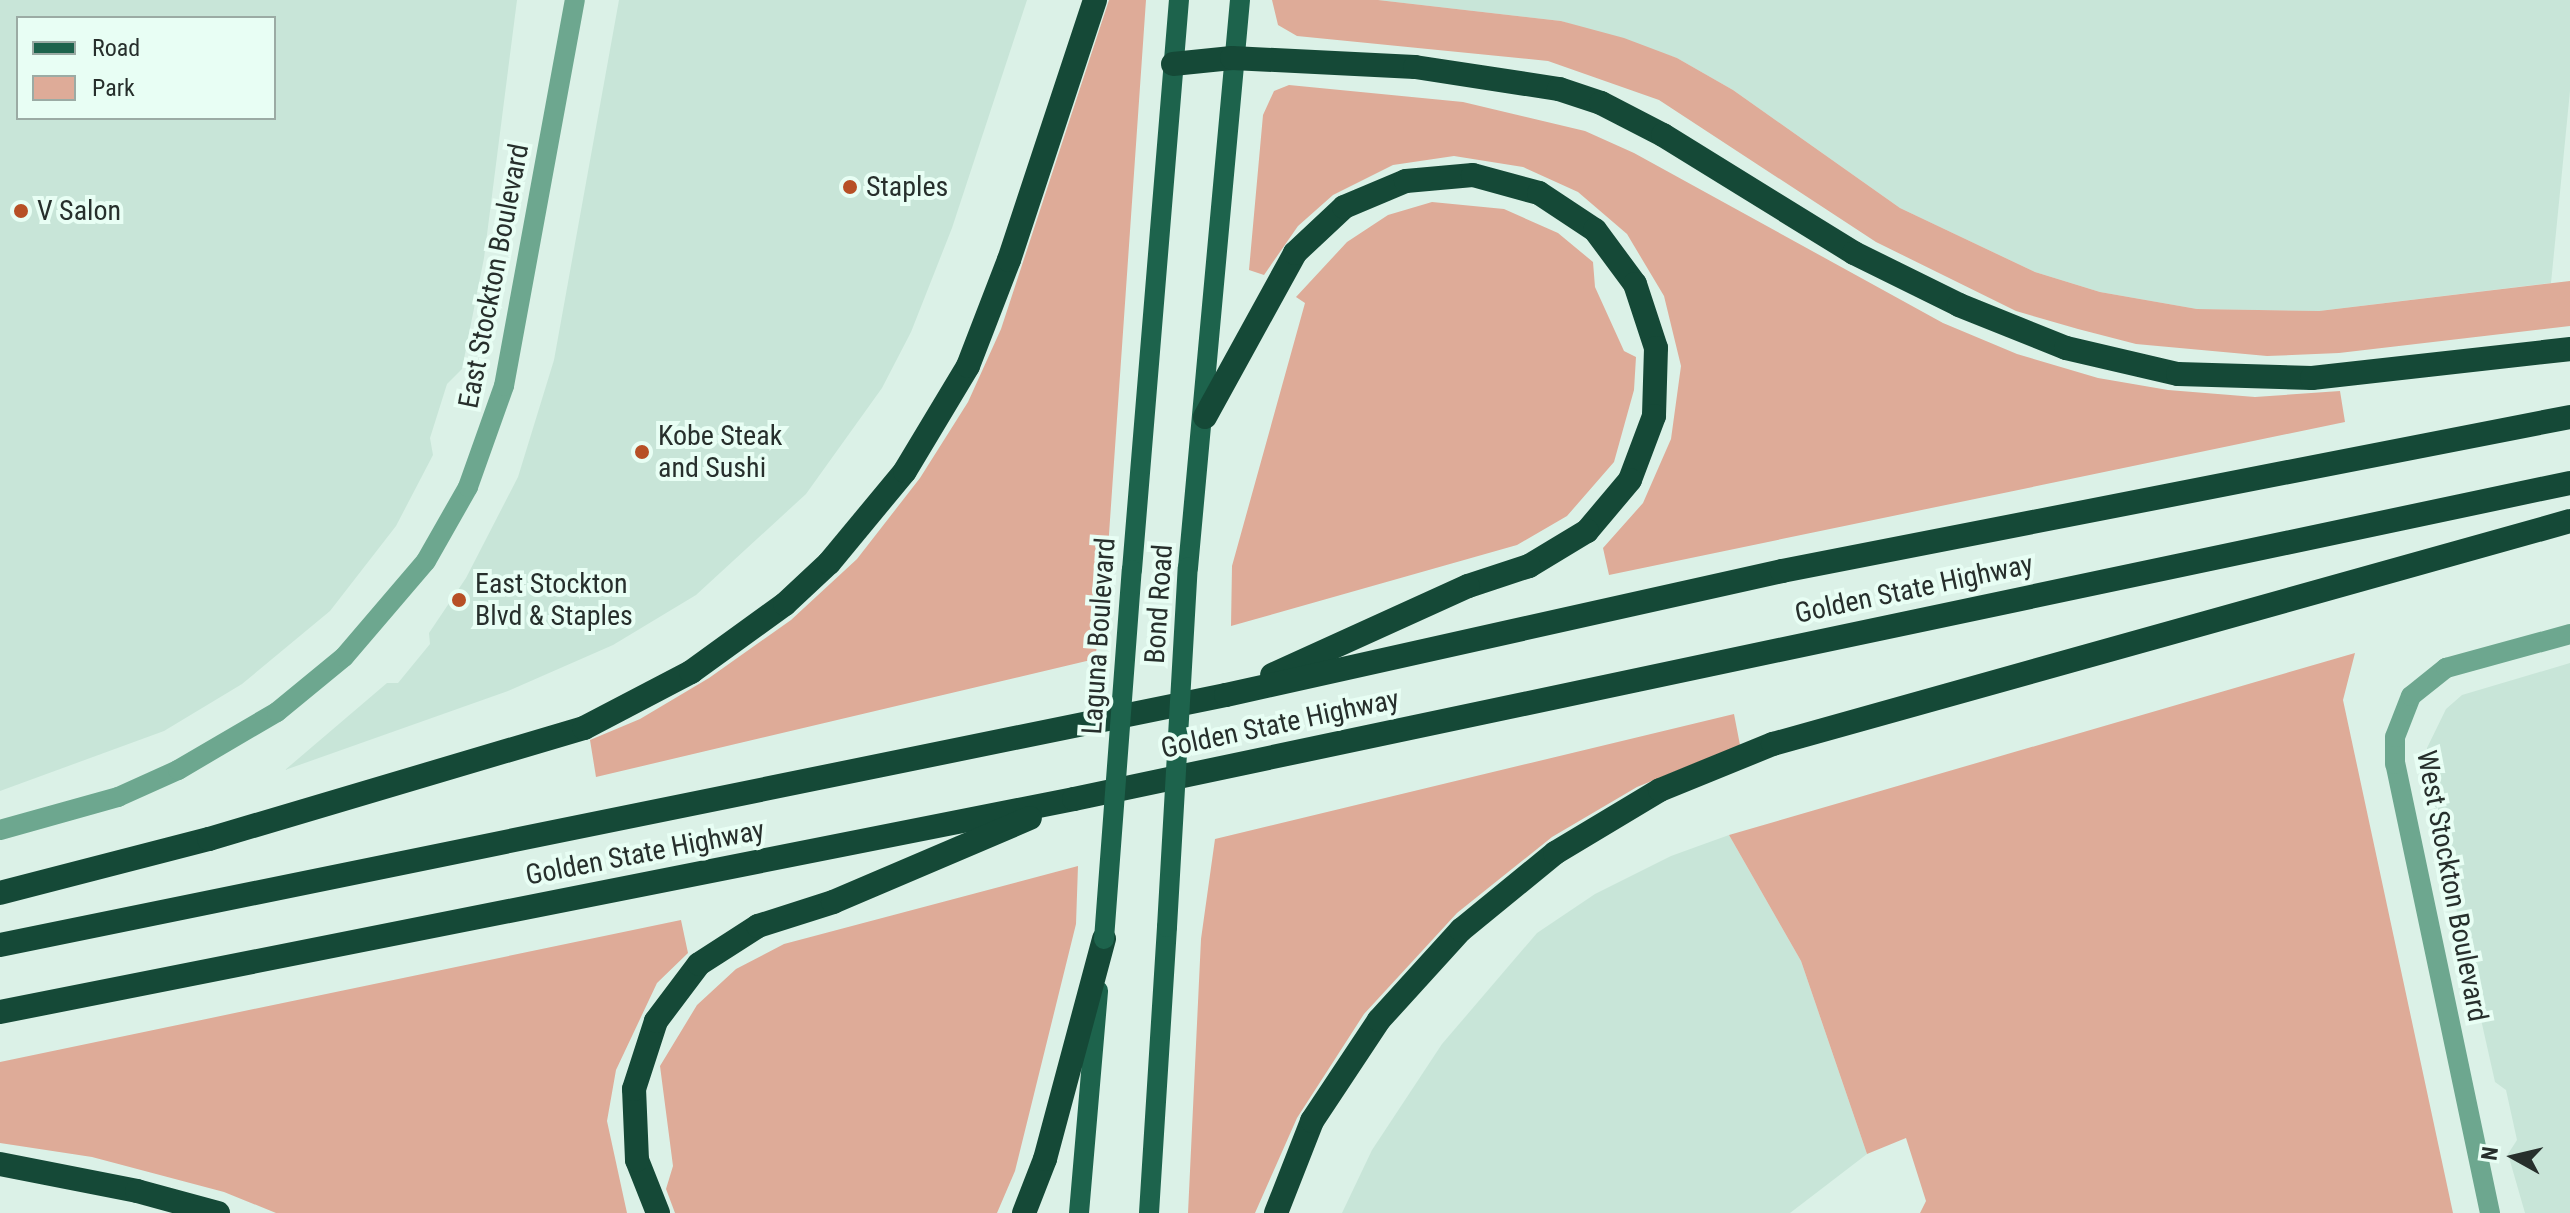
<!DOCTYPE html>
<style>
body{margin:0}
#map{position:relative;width:2570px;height:1213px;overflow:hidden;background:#dbf1e7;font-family:"Roboto Condensed",sans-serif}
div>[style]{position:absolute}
.built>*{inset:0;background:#c8e5d8}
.green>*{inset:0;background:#deab98}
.minor>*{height:20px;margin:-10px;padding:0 10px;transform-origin:10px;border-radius:10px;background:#6da78f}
.major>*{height:20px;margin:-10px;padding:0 10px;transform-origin:10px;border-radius:10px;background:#1d634c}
.highway>*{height:24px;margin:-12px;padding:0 12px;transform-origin:12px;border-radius:12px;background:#154937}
.major-bridge>*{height:20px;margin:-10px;padding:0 10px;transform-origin:10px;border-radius:10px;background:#1d634c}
.dots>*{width:22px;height:22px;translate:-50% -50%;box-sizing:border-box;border:4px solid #e8fef4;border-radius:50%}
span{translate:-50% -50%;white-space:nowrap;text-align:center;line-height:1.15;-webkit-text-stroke:8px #e8fef4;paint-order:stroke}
.poi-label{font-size:28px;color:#272f2c}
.left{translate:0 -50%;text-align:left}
.street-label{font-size:28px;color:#272f2c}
.legend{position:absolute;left:16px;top:16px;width:260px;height:104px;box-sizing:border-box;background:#e8fef4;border:2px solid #9baba4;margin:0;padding:10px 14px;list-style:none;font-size:24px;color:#272f2c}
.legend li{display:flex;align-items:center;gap:16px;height:40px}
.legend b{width:40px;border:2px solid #9baba4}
.north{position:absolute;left:2474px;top:1117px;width:80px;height:80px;-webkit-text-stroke:6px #e8fef4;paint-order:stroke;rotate:278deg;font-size:22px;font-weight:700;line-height:32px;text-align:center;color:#272f2c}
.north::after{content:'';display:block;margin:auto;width:28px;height:36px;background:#272f2c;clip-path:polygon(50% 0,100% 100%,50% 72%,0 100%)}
</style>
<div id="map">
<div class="built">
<i style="clip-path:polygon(evenodd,0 0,517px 0,484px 258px,462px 369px,447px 384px,430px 438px,433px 455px,396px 526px,330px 611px,242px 684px,164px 731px,0 791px,0 0,18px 18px,274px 18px,274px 118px,18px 118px,18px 18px)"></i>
<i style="clip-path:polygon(619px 0,1027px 0,952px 228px,911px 332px,882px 388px,806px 494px,696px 595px,613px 645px,508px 691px,285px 770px,387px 683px,398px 683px,430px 644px,429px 633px,466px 578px,518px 477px,554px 360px)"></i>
<i style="clip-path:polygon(1378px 0,2570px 0,2570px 91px,2551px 283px,2319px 311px,2197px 309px,2100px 292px,2035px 272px,1900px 208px,1733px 90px,1677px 58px,1561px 21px)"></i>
<i style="clip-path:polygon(2570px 663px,2570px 1213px,2525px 1213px,2508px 1154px,2517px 1140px,2506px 1090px,2495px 1082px,2426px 774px,2427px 748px,2446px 709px,2462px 695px)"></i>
<i style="clip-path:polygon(1729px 835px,1801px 961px,1867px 1154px,1790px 1213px,1342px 1213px,1372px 1150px,1442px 1044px,1537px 933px,1595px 894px,1671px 856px)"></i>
</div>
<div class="green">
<i style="clip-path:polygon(1109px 0,1146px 0,1105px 592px,1095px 659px,596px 777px,590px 740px,640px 719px,709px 678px,791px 620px,857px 559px,920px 478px,968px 402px,1001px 329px)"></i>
<i style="clip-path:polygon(1272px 0,1378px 0,1561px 21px,1624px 38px,1677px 58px,1733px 90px,1900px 208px,2035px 272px,2100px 292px,2197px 309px,2319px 311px,2570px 281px,2570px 326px,2339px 353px,2267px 356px,2136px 344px,2078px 329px,2016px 311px,1876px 242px,1659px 100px,1548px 61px,1297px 36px,1278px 25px)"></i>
<i style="clip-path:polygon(1289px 85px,1463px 102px,1585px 131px,1634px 153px,1943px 323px,2017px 354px,2098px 378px,2168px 390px,2255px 397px,2340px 391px,2345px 422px,1609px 575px,1603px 548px,1643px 503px,1671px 439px,1681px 366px,1664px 296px,1627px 234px,1578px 192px,1523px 167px,1454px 156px,1393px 165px,1333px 195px,1298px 226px,1264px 275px,1249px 270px,1263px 115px,1274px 91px)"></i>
<i style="clip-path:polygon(1432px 202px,1504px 209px,1558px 233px,1593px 262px,1595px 287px,1624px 351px,1636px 357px,1634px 390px,1614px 462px,1567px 516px,1517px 545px,1231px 626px,1232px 566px,1305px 303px,1296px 297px,1347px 242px,1388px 215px)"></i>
<i style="clip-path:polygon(2355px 653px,2343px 700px,2453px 1213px,1920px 1213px,1926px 1201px,1906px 1138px,1867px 1154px,1801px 961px,1729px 835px)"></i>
<i style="clip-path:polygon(1734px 714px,1740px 745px,1637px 787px,1552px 837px,1457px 913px,1364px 1014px,1297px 1118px,1255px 1213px,1188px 1213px,1201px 939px,1215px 839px)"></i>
<i style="clip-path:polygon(1078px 866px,1076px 924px,1015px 1171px,997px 1213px,675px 1213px,666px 1189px,673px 1166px,660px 1066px,697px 1005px,736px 969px,784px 944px)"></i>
<i style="clip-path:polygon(681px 920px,688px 953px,657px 983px,616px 1070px,607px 1121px,627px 1213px,276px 1213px,224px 1192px,92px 1157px,0 1143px,0 1062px)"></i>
</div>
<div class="minor">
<i style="left:0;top:830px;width:123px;rotate:-15.6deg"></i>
<i style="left:118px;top:797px;width:66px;rotate:-24.2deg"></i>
<i style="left:178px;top:770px;width:115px;rotate:-30.4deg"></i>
<i style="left:277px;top:712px;width:87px;rotate:-39.4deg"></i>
<i style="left:344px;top:657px;width:126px;rotate:-49.5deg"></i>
<i style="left:426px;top:561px;width:85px;rotate:-60.4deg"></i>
<i style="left:468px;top:487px;width:107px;rotate:-70.4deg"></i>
<i style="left:504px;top:386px;width:392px;rotate:-79.6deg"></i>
<i style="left:2490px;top:1213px;width:459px;rotate:-101.9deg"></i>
<i style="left:2395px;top:764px;width:27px;rotate:-90deg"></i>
<i style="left:2395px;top:737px;width:44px;rotate:-68.7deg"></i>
<i style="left:2411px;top:696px;width:45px;rotate:-38.7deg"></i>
<i style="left:2446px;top:668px;width:129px;rotate:-15.3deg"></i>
</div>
<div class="major">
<i style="left:1188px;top:568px;width:570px;rotate:-84.77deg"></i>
<i style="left:1132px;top:570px;width:572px;rotate:-85.29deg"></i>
<i style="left:1079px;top:1213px;width:223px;rotate:-85.1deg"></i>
<i style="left:1149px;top:1213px;width:287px;rotate:-86.4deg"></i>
</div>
<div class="highway">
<i style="left:1173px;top:64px;width:59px;rotate:-5.8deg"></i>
<i style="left:1232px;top:58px;width:183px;rotate:2.8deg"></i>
<i style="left:1415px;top:67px;width:146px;rotate:8.7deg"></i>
<i style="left:1559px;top:89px;width:44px;rotate:18.4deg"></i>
<i style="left:1601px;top:103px;width:70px;rotate:27.3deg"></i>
<i style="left:1663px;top:135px;width:225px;rotate:31.7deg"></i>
<i style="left:1854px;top:253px;width:117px;rotate:26.3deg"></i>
<i style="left:1959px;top:305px;width:115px;rotate:21.9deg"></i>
<i style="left:2066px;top:348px;width:115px;rotate:13.1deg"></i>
<i style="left:2178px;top:374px;width:134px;rotate:1.7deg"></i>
<i style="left:2312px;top:378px;width:260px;rotate:-6.4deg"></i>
<i style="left:1205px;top:417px;width:187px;rotate:-61.2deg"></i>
<i style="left:1295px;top:253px;width:67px;rotate:-43.2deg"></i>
<i style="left:1344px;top:207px;width:67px;rotate:-22.8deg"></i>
<i style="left:1406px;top:181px;width:67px;rotate:-5.1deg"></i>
<i style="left:1473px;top:175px;width:68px;rotate:15.3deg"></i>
<i style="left:1539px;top:193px;width:67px;rotate:33.5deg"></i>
<i style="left:1595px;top:230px;width:67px;rotate:53.5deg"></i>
<i style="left:1635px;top:284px;width:67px;rotate:71.8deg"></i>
<i style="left:1656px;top:348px;width:68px;rotate:91.7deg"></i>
<i style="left:1654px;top:416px;width:68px;rotate:110.6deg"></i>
<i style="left:1630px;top:480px;width:67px;rotate:130.1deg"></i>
<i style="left:1587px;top:531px;width:68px;rotate:148.9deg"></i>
<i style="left:1529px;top:566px;width:64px;rotate:161.8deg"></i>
<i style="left:1468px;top:586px;width:215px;rotate:155.6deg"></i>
<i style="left:0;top:893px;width:216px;rotate:-14.5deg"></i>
<i style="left:209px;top:839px;width:391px;rotate:-16.5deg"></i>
<i style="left:584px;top:728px;width:121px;rotate:-27.6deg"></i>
<i style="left:691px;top:672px;width:116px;rotate:-35.9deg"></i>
<i style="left:785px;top:604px;width:60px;rotate:-43deg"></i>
<i style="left:829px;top:563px;width:119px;rotate:-50.4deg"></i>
<i style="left:905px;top:471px;width:122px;rotate:-59deg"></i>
<i style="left:968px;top:366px;width:114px;rotate:-68.9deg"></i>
<i style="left:1009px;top:260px;width:274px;rotate:-71.7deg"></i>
<i style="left:0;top:945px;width:1251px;rotate:-11.53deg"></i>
<i style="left:1226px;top:695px;width:570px;rotate:-12.57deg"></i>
<i style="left:1782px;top:571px;width:803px;rotate:-11.06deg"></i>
<i style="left:0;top:1012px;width:1095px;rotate:-11.22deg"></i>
<i style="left:1074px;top:799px;width:1529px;rotate:-11.93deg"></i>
<i style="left:0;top:1164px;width:140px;rotate:11.1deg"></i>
<i style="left:137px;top:1191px;width:84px;rotate:15.2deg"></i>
<i style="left:658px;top:1213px;width:57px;rotate:-111.6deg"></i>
<i style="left:637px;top:1160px;width:71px;rotate:-92.4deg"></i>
<i style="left:634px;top:1089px;width:71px;rotate:-72.1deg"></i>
<i style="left:656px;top:1021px;width:71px;rotate:-53deg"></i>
<i style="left:699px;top:964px;width:70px;rotate:-32.8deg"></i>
<i style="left:758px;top:926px;width:79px;rotate:-17.7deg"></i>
<i style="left:833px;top:902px;width:214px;rotate:-23.1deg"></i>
<i style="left:1024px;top:1213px;width:58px;rotate:-68.7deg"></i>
<i style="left:1045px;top:1159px;width:228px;rotate:-75deg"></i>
<i style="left:1276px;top:1213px;width:99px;rotate:-68.6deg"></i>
<i style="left:1312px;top:1121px;width:121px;rotate:-56.4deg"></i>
<i style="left:1379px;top:1020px;width:122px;rotate:-47.7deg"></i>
<i style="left:1461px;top:930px;width:122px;rotate:-39.3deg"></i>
<i style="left:1555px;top:853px;width:122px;rotate:-31deg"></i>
<i style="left:1660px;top:790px;width:122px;rotate:-22.2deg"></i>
<i style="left:1773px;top:744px;width:828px;rotate:-15.63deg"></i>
</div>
<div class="major-bridge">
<i style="left:1167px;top:927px;width:360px;rotate:-86.7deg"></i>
<i style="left:1104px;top:939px;width:370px;rotate:-85.7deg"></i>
</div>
<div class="dots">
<i style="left:850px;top:187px;background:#b75026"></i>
<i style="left:21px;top:211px;background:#b75026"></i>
<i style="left:642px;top:452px;background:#b75026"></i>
<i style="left:459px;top:600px;background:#b75026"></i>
</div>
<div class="poi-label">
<span class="left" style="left:866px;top:187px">Staples</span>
<span class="left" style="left:37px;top:211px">V Salon</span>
<span class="left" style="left:658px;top:452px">Kobe Steak<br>and Sushi</span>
<span class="left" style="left:475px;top:600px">East Stockton<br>Blvd &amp; Staples</span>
</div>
<div class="street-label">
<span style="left:494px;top:276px;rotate:-79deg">East Stockton Boulevard</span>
<span style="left:1914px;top:589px;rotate:-12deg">Golden State Highway</span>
<span style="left:1159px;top:604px;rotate:-86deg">Bond Road</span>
<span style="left:1099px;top:636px;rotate:-86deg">Laguna Boulevard</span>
<span style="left:1280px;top:724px;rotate:-12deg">Golden State Highway</span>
<span style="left:645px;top:853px;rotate:-11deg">Golden State Highway</span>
<span style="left:2452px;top:886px;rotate:79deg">West Stockton Boulevard</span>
</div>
<ul class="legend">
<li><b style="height:10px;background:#1d634c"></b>Road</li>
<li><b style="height:22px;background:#deab98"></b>Park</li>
</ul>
<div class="north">N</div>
</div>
